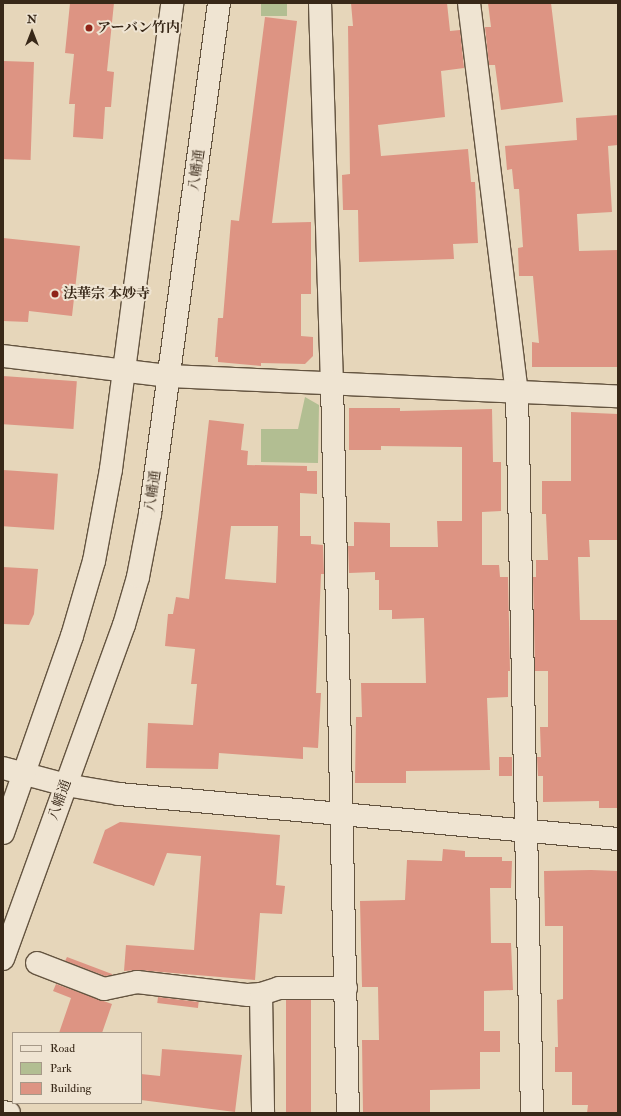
<!DOCTYPE html>
<meta charset="utf-8">
<style>
body{margin:0}
#map{position:relative;width:621px;height:1116px;overflow:hidden;background:#e6d6ba;font-family:"IM FELL Double Pica","Noto Serif JP",serif}
div>[style]{position:absolute}
.green>*{inset:0;background:#b2be92;transform-origin:0 0}
.building>*{inset:0;background:#dd9483;transform-origin:0 0}
.roads{filter:drop-shadow(1px 0 #645440) drop-shadow(-1px 0 #645440) drop-shadow(0 1px #645440) drop-shadow(0 -1px #645440)}
.minor>*{height:22px;margin:-11px;padding:0 11px;transform-origin:11px;border-radius:11px;background:#efe4d2}
.tertiary>*{height:22px;margin:-11px;padding:0 11px;transform-origin:11px;border-radius:11px;background:#efe4d2}
.dots>*{width:11px;height:11px;translate:-50% -50%;box-sizing:border-box;border:2px solid #efe4d2;border-radius:50%}
span{translate:-50% -50%;white-space:nowrap;text-align:center;line-height:1.15;-webkit-text-stroke:4px #efe4d2;paint-order:stroke}
.poi-label{font-size:14px;color:#382818;font-weight:700}
.left{translate:0 -50%;text-align:left}
.street-label{font-size:14px;color:#382818}
.frame{position:absolute;inset:0;border:4px solid #382818;pointer-events:none}
.legend{position:absolute;left:12px;top:1032px;width:130px;height:72px;box-sizing:border-box;background:#efe4d2;border:1px solid #a69988;margin:0;padding:5px 7px;list-style:none;font-size:12px;color:#382818}
.legend li{display:flex;align-items:center;gap:8px;height:20px}
.legend b{width:20px;border:1px solid #a69988}
.north{position:absolute;left:12px;top:12px;width:40px;height:40px;-webkit-text-stroke:3px #efe4d2;paint-order:stroke;rotate:0deg;font-size:11px;font-weight:700;line-height:16px;text-align:center;color:#382818}
.north::after{content:'';display:block;margin:auto;width:14px;height:18px;background:#382818;clip-path:polygon(50% 0,100% 100%,50% 72%,0 100%)}
</style>
<div id="map">
<div class="green">
<i style="left:261px;top:3px;width:26px;height:13px"></i>
<i style="clip-path:polygon(305px 397px,319px 405px,318px 463px,261px 462px,261px 429px,298px 429px)"></i>
</div>
<div class="building">
<i style="clip-path:polygon(70px 3px,114px 3px,107px 71px,114px 72px,111px 107px,105px 107px,103px 139px,73px 137px,75px 104px,69px 104px,74px 54px,65px 53px)"></i>
<i style="clip-path:polygon(351px 3px,447px 3px,450px 31px,460px 30px,464px 68px,441px 71px,445px 117px,378px 125px,381px 156px,468px 149px,471px 182px,475px 182px,478px 243px,453px 244px,454px 259px,359px 262px,358px 210px,343px 210px,342px 175px,350px 174px,348px 26px,353px 26px)"></i>
<i style="clip-path:polygon(488px 3px,551px 3px,563px 102px,501px 110px,495px 65px,489px 65px,485px 27px,491px 27px)"></i>
<i style="clip-path:polygon(265px 17px,297px 21px,272px 223px,311px 222px,311px 294px,301px 294px,301px 336px,313px 337px,313px 356px,305px 364px,261px 363px,261px 366px,218px 362px,218px 357px,215px 357px,218px 318px,223px 318px,231px 220px,239px 221px)"></i>
<i style="left:3px;top:61px;width:31px;height:98px;rotate:2deg"></i>
<i style="clip-path:polygon(618px 115px,618px 145px,608px 146px,612px 212px,577px 214px,579px 251px,618px 250px,618px 367px,532px 367px,532px 342px,539px 343px,533px 276px,519px 276px,518px 248px,523px 247px,519px 189px,514px 189px,512px 169px,507px 170px,505px 146px,577px 140px,576px 118px)"></i>
<i style="clip-path:polygon(3px 238px,80px 246px,72px 316px,29px 311px,28px 322px,3px 321px)"></i>
<i style="left:3px;top:376px;width:74px;height:48px;rotate:4deg"></i>
<i style="clip-path:polygon(349px 408px,400px 408px,400px 411px,492px 409px,493px 462px,501px 462px,501px 511px,482px 512px,482px 565px,499px 565px,500px 577px,508px 577px,510px 671px,508px 671px,508px 697px,487px 698px,490px 770px,406px 771px,406px 783px,355px 783px,356px 717px,362px 717px,361px 683px,426px 683px,424px 618px,392px 619px,392px 610px,379px 610px,379px 580px,375px 580px,375px 572px,349px 573px,348px 546px,354px 546px,354px 522px,390px 523px,390px 547px,438px 547px,437px 521px,462px 521px,462px 447px,381px 446px,381px 450px,349px 450px)"></i>
<i style="clip-path:polygon(571px 412px,618px 414px,618px 540px,589px 540px,590px 557px,578px 557px,580px 620px,618px 620px,618px 808px,599px 808px,599px 801px,543px 802px,543px 776px,538px 776px,537px 757px,541px 757px,540px 727px,548px 727px,548px 671px,535px 671px,533px 577px,536px 577px,536px 560px,548px 560px,546px 514px,542px 514px,542px 481px,571px 481px)"></i>
<i style="clip-path:polygon(evenodd,209px 420px,244px 424px,241px 450px,248px 451px,247px 465px,307px 466px,307px 471px,317px 471px,317px 494px,300px 493px,300px 536px,311px 536px,311px 544px,323px 545px,324px 574px,321px 574px,316px 693px,321px 693px,318px 748px,303px 747px,303px 759px,219px 753px,218px 769px,146px 768px,148px 723px,193px 725px,197px 684px,191px 684px,195px 649px,165px 646px,168px 614px,173px 614px,176px 597px,189px 599px,209px 420px,231px 526px,278px 526px,276px 583px,225px 579px,231px 526px)"></i>
<i style="left:3px;top:470px;width:55px;height:56px;rotate:4deg"></i>
<i style="clip-path:polygon(3px 567px,38px 569px,34px 614px,29px 625px,3px 624px)"></i>
<i style="left:499px;top:757px;width:13px;height:19px"></i>
<i style="clip-path:polygon(120px 822px,280px 835px,276px 885px,285px 886px,282px 914px,260px 913px,255px 980px,138px 970px,124px 971px,126px 945px,194px 950px,201px 856px,167px 853px,154px 886px,93px 863px,105px 830px)"></i>
<i style="clip-path:polygon(443px 849px,465px 851px,465px 857px,502px 857px,502px 861px,512px 861px,511px 888px,490px 888px,491px 943px,511px 943px,513px 990px,484px 991px,484px 1031px,500px 1031px,500px 1052px,480px 1052px,480px 1089px,430px 1090px,430px 1112px,363px 1113px,362px 1040px,379px 1040px,378px 987px,362px 987px,360px 901px,405px 900px,407px 860px,442px 861px)"></i>
<i style="clip-path:polygon(591px 870px,618px 871px,618px 1113px,587px 1113px,588px 1105px,572px 1105px,572px 1072px,555px 1072px,555px 1047px,558px 1047px,557px 1000px,563px 999px,563px 926px,545px 926px,544px 871px)"></i>
<i style="clip-path:polygon(67px 957px,112px 974px,112px 975px,105px 976px,65px 961px)"></i>
<i style="clip-path:polygon(56px 984px,112px 1004px,102px 1033px,59px 1033px,71px 998px,53px 991px)"></i>
<i style="left:158px;top:997px;width:41px;height:6px;rotate:7deg"></i>
<i style="left:286px;top:1000px;width:25px;height:113px"></i>
<i style="clip-path:polygon(162px 1049px,242px 1055px,235px 1112px,141px 1100px,141px 1074px,160px 1076px)"></i>
</div>
<div class="roads">
<div class="minor">
<i style="left:320px;top:3px;width:379px;rotate:88.2deg"></i>
<i style="left:332px;top:382px;width:731px;rotate:88.75deg"></i>
<i style="left:469px;top:3px;width:392px;rotate:83deg"></i>
<i style="left:517px;top:392px;width:721px;rotate:88.81deg"></i>
<i style="left:3px;top:356px;width:167px;rotate:6.9deg"></i>
<i style="left:169px;top:376px;width:449px;rotate:2.6deg"></i>
<i style="left:37px;top:963px;width:72px;rotate:21.2deg"></i>
<i style="left:104px;top:989px;width:34px;rotate:-12deg"></i>
<i style="left:137px;top:982px;width:112px;rotate:6.7deg"></i>
<i style="left:248px;top:995px;width:13px;rotate:-4deg"></i>
<i style="left:261px;top:994px;width:119px;rotate:89deg"></i>
<i style="left:261px;top:994px;width:19px;rotate:-18deg"></i>
<i style="left:279px;top:988px;width:67px"></i>
<i style="left:3px;top:1112px;width:6px;rotate:9deg"></i>
</div>
<div class="tertiary">
<i style="left:3px;top:768px;width:65px;rotate:15.1deg"></i>
<i style="left:66px;top:785px;width:54px;rotate:9.6deg"></i>
<i style="left:119px;top:794px;width:501px;rotate:5.15deg"></i>
<i style="left:3px;top:833px;width:209px;rotate:-70.7deg"></i>
<i style="left:72px;top:636px;width:78px;rotate:-73.7deg"></i>
<i style="left:94px;top:561px;width:94px;rotate:-79.5deg"></i>
<i style="left:111px;top:469px;width:470px;rotate:-82.5deg"></i>
<i style="left:3px;top:959px;width:355px;rotate:-70.1deg"></i>
<i style="left:124px;top:625px;width:50px;rotate:-73.7deg"></i>
<i style="left:138px;top:577px;width:64px;rotate:-79.2deg"></i>
<i style="left:150px;top:514px;width:516px;rotate:-82.31deg"></i>
</div>
</div>
<div class="dots">
<i style="left:89px;top:28px;background:#8f2418"></i>
<i style="left:55px;top:294px;background:#8f2418"></i>
</div>
<div class="poi-label">
<span class="left" style="left:97px;top:28px">アーバン竹内</span>
<span class="left" style="left:63px;top:294px">法華宗 本妙寺</span>
</div>
<div class="street-label">
<span style="left:197px;top:170px;rotate:-82deg">八幡通</span>
<span style="left:153px;top:491px;rotate:-82deg">八幡通</span>
<span style="left:60px;top:800px;rotate:-70deg">八幡通</span>
</div>
<div class="frame"></div>
<ul class="legend">
<li><b style="height:5px;background:#efe4d2"></b>Road</li>
<li><b style="height:11px;background:#b2be92"></b>Park</li>
<li><b style="height:11px;background:#dd9483"></b>Building</li>
</ul>
<div class="north">N</div>
</div>
